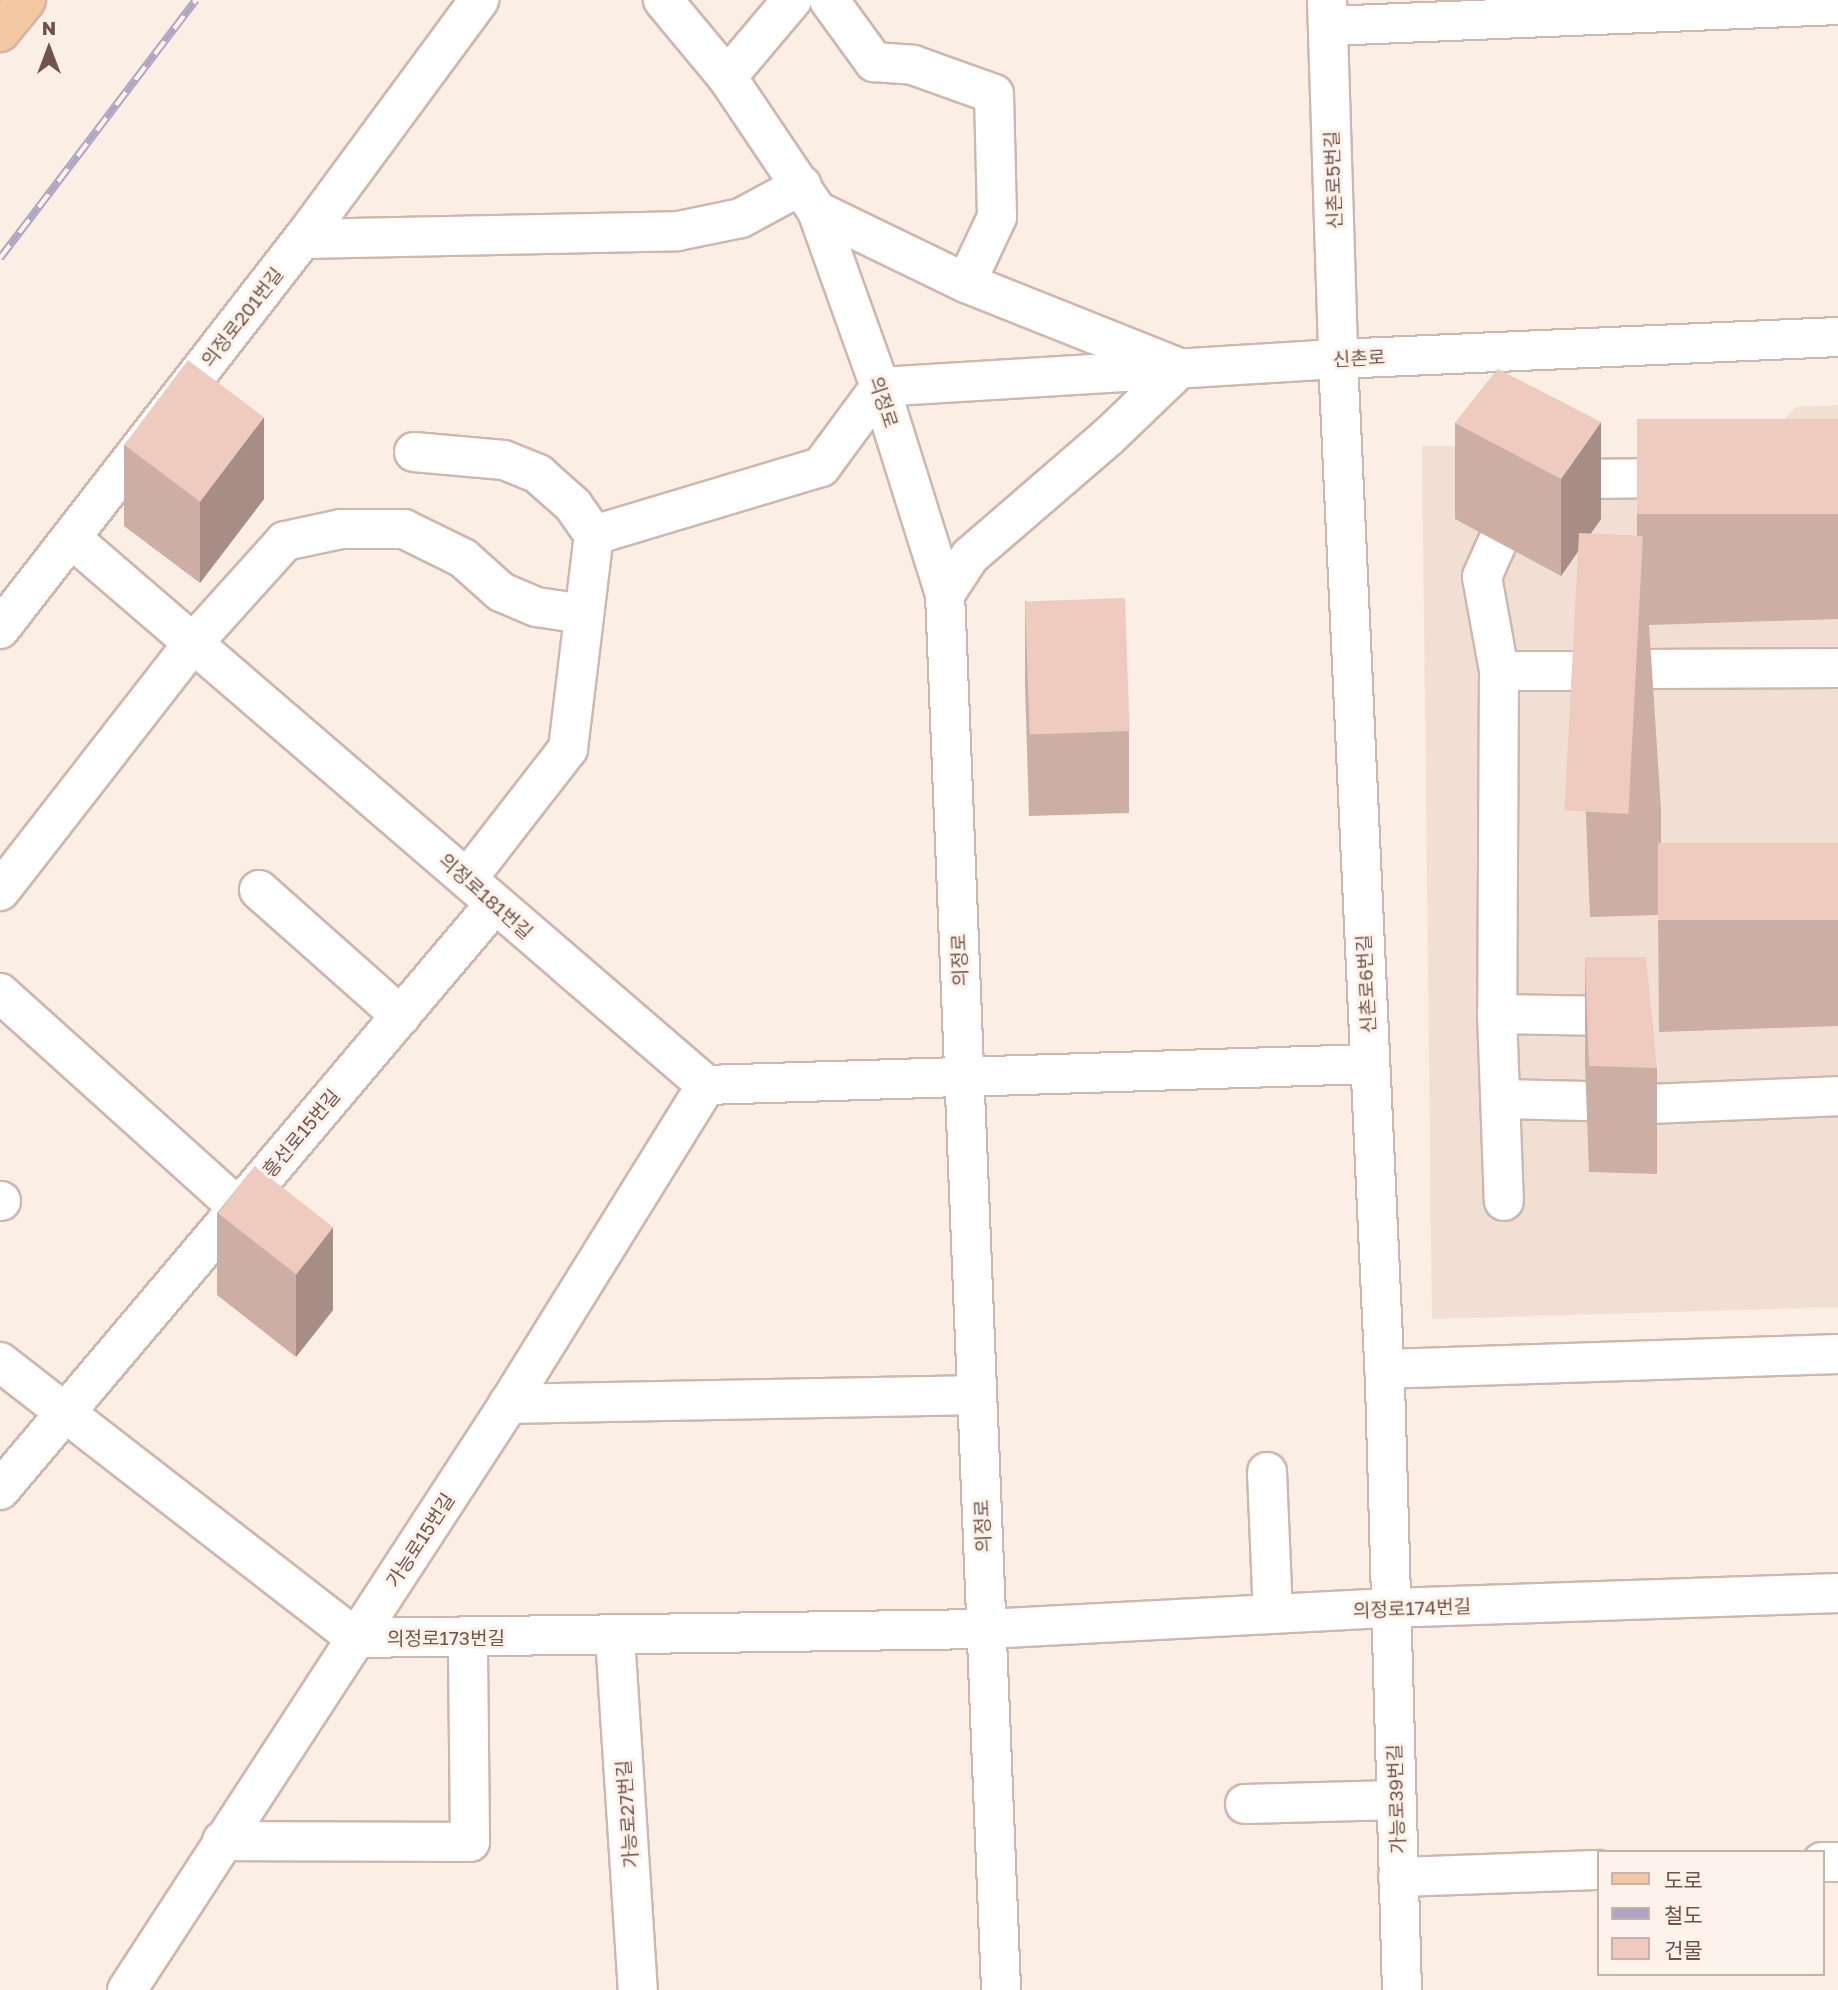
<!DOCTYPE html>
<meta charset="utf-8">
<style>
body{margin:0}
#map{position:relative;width:1838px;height:1990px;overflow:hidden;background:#faeee5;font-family:"Golos Text","Noto Sans KR",sans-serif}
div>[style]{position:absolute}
.residential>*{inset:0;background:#f1dfd4}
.roads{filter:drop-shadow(2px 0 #cdb7af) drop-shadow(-2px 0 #cdb7af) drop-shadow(0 2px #cdb7af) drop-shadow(0 -2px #cdb7af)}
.minor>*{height:38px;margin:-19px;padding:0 19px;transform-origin:19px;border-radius:19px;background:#fff}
.major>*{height:38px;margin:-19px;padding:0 19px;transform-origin:19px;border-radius:19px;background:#f4c8a2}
.rail>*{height:8px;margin-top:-4px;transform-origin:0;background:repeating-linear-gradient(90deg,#fef3eb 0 16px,#b0a4c3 0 32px);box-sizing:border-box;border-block:2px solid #b0a4c3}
.wall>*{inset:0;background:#cdaea4}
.shaded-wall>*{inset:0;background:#a78d86}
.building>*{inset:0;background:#eecabf;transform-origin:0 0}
span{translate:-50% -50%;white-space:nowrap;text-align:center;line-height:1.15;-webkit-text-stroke:6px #fef3eb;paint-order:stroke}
.street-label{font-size:19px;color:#71534c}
.legend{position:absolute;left:1597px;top:1850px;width:228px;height:126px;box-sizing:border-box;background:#fef3eb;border:2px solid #c6b3ab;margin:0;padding:9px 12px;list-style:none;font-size:21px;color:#71534c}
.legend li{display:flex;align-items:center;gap:14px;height:35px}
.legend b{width:35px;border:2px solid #c6b3ab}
.north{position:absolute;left:14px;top:14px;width:70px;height:70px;-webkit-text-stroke:5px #fef3eb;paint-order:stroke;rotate:0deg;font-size:19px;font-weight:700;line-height:28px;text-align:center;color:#71534c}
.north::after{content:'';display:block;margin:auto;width:24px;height:32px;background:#71534c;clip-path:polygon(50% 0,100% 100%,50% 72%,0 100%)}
</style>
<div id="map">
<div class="residential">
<i style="clip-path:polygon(1838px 405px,1838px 1307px,1432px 1319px,1422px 446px,1519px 446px,1568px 460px,1754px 451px,1796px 407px)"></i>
</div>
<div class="roads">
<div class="minor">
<i style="left:663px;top:0;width:100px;rotate:50.3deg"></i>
<i style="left:727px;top:77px;width:161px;rotate:56.1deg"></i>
<i style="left:817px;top:211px;width:187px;rotate:70.3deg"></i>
<i style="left:880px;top:387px;width:217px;rotate:72.6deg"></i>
<i style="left:945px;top:594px;width:1397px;rotate:87.7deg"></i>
<i style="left:829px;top:0;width:77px;rotate:54deg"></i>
<i style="left:874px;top:62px;width:39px;rotate:4deg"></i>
<i style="left:913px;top:65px;width:86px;rotate:19.7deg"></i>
<i style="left:994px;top:94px;width:123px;rotate:88.6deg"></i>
<i style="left:997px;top:217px;width:73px;rotate:115.2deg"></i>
<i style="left:1327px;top:0;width:359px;rotate:88.2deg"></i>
<i style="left:1338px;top:359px;width:1025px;rotate:87.37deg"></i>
<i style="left:1385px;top:1383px;width:607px;rotate:88.4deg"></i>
<i style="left:1328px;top:26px;width:510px;rotate:-2.36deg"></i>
<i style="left:727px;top:77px;width:101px;rotate:-49.8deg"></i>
<i style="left:817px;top:211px;width:165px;rotate:25.8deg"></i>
<i style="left:966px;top:283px;width:230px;rotate:21.7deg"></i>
<i style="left:1180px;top:368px;width:100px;rotate:136.2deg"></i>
<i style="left:1108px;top:437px;width:182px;rotate:139.2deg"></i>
<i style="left:970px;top:556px;width:45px;rotate:123.3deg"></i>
<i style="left:303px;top:239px;width:375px;rotate:-1.2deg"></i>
<i style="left:678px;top:231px;width:64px;rotate:-11.7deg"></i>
<i style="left:741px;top:218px;width:69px;rotate:-28.4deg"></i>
<i style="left:880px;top:387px;width:459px;rotate:-3.5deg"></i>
<i style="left:1338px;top:359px;width:500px;rotate:-2.52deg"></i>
<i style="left:414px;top:452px;width:90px;rotate:5.1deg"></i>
<i style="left:504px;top:460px;width:37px;rotate:22deg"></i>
<i style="left:538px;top:474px;width:47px;rotate:41.5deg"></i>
<i style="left:573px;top:505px;width:37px;rotate:55deg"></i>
<i style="left:1551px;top:490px;width:20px;rotate:-33deg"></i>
<i style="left:1568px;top:479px;width:122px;rotate:-0.5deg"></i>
<i style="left:71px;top:538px;width:838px;rotate:40.74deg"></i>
<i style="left:706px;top:1085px;width:664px;rotate:-1.81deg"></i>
<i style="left:1497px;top:543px;width:37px;rotate:114deg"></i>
<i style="left:1482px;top:577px;width:96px;rotate:79.7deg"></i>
<i style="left:1499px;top:671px;width:343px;rotate:90.3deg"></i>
<i style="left:1497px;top:1014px;width:187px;rotate:87.9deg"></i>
<i style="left:0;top:629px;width:494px;rotate:-52.2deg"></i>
<i style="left:303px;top:239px;width:297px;rotate:-53.6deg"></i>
<i style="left:1645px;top:669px;width:193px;rotate:-0.3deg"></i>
<i style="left:1499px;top:671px;width:81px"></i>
<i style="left:467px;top:879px;width:165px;rotate:-52.2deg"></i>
<i style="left:568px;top:749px;width:216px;rotate:-83.1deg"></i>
<i style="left:594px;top:535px;width:237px;rotate:-16.7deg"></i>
<i style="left:821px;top:467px;width:99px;rotate:-53.6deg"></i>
<i style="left:259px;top:890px;width:190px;rotate:41.6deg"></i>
<i style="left:0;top:891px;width:316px;rotate:-52.1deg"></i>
<i style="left:194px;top:642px;width:136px;rotate:-48deg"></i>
<i style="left:285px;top:541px;width:57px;rotate:-12.1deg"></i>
<i style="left:341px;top:529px;width:63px"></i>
<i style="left:404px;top:529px;width:66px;rotate:26.2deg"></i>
<i style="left:463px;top:558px;width:51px;rotate:41.8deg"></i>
<i style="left:501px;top:592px;width:39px;rotate:23deg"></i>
<i style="left:537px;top:607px;width:47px;rotate:8.7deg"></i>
<i style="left:0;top:993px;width:321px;rotate:42deg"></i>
<i style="left:1497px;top:1014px;width:115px;rotate:1deg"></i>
<i style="left:1501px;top:1099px;width:85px;rotate:1.3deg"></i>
<i style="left:1650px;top:1104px;width:188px;rotate:-2.4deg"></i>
<i style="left:0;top:1201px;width:1px"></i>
<i style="left:0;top:1362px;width:450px;rotate:37.8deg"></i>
<i style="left:356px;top:1638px;width:630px;rotate:-0.82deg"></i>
<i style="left:986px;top:1629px;width:404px;rotate:-3deg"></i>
<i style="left:1389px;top:1608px;width:449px;rotate:-1.9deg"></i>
<i style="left:1384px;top:1369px;width:454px;rotate:-1.9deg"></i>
<i style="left:508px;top:1404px;width:469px;rotate:-1.1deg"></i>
<i style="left:1267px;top:1472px;width:142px;rotate:87.6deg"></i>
<i style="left:0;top:1490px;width:766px;rotate:-49.82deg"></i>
<i style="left:615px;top:1637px;width:354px;rotate:86.3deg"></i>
<i style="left:1245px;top:1804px;width:151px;rotate:-1.5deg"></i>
<i style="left:222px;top:1841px;width:248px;rotate:0.2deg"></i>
<i style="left:470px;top:1842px;width:203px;rotate:-90.6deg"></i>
<i style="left:1822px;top:1862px;width:16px"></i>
<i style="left:1398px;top:1877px;width:200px;rotate:-2deg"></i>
<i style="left:127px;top:1990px;width:695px;rotate:-56.93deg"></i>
<i style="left:506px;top:1408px;width:380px;rotate:-58.2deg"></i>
</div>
<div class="major">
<i style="left:0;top:32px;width:41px;rotate:-50.9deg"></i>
</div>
</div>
<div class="rail">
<i style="left:0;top:258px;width:324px;rotate:-52.8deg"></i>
</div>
<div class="wall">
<i style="clip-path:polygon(1498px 369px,1601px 519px,1590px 534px,1637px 536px,1637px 426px,1838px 419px,1838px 619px,1649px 625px,1661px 809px,1661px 846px,1838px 843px,1838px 1026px,1659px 1032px,1658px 915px,1590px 917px,1579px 639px,1579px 550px,1561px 576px,1455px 519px,1455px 423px)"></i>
<i style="clip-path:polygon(124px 444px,264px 499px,200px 583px,124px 526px)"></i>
<i style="clip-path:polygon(1025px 600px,1129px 731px,1129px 813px,1029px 816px,1025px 683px)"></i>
<i style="clip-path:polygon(1585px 957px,1657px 1068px,1657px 1174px,1589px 1172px,1585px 1063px)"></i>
<i style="clip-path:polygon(255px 1166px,333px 1310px,296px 1357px,217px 1295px,217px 1213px)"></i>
</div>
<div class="shaded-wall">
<i style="clip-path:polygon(264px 417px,264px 499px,200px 583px,200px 501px)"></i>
<i style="clip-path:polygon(1601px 422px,1601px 519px,1580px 549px,1579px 533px,1579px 550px,1561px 576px,1561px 479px)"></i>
<i style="clip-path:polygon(333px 1227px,333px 1310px,296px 1357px,296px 1275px)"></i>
</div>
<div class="building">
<i style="left:188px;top:360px;width:95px;height:106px;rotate:37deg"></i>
<i style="clip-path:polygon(1498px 369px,1601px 422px,1561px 479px,1455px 423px)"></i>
<i style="left:1838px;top:419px;width:95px;height:201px;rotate:90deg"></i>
<i style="left:1579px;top:533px;width:64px;height:278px;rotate:3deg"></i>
<i style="left:1125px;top:598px;width:133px;height:100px;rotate:88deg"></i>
<i style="left:1838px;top:843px;width:77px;height:180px;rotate:90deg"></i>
<i style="clip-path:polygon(1585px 957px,1646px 957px,1657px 1068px,1589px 1066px)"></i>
<i style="left:255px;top:1166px;width:99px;height:60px;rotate:38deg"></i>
</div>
<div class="street-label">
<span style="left:1333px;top:180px;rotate:-92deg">신촌로5번길</span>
<span style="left:242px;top:317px;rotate:-52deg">의정로201번길</span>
<span style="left:1359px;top:358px;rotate:-3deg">신촌로</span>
<span style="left:884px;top:402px;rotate:72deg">의정로</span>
<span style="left:486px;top:896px;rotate:42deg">의정로181번길</span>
<span style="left:959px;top:960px;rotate:-92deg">의정로</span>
<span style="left:1366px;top:984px;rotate:-93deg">신촌로6번길</span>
<span style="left:301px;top:1133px;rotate:-50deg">흥선로15번길</span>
<span style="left:982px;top:1526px;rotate:-92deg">의정로</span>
<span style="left:420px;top:1540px;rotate:-57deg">가능로15번길</span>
<span style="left:1412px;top:1608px;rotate:-2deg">의정로174번길</span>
<span style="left:446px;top:1638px">의정로173번길</span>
<span style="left:1396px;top:1799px;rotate:-92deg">가능로39번길</span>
<span style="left:627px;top:1814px;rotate:-94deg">가능로27번길</span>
</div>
<ul class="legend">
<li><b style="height:9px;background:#f4c8a2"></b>도로</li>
<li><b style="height:9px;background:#b0a4c3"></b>철도</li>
<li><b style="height:19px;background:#eecabf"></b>건물</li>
</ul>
<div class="north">N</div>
</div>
